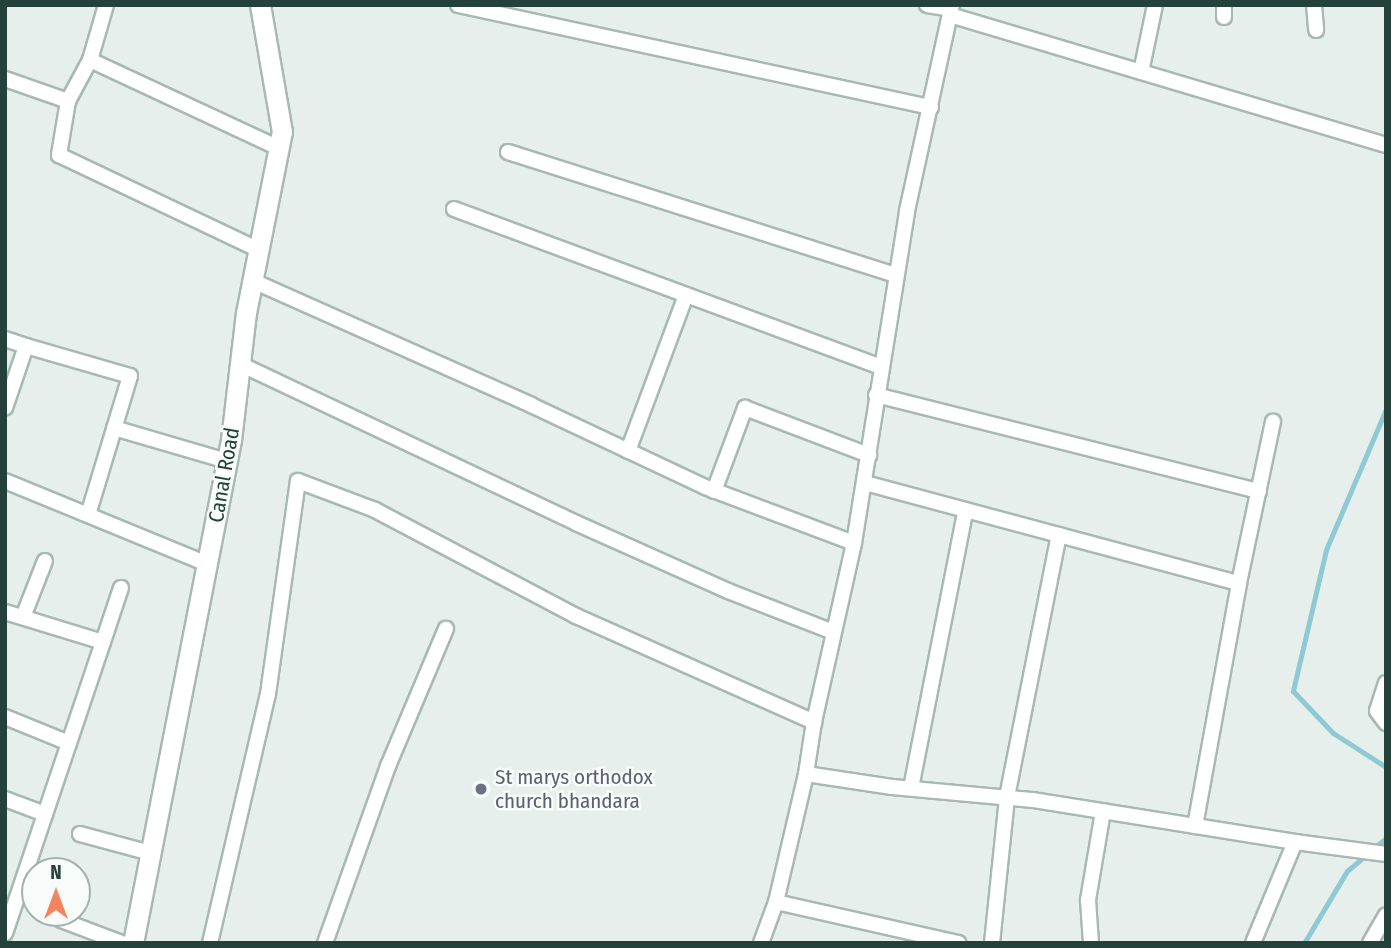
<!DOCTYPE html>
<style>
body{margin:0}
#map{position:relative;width:1391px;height:948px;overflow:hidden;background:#e6efeb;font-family:"Fira Sans Condensed",sans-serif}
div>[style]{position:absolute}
.stream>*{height:5px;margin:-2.5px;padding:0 2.5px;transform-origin:2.5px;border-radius:2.5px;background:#8ec9d4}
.roads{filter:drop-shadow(2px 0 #a8b8b2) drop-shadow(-2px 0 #a8b8b2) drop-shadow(0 2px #a8b8b2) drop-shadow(0 -2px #a8b8b2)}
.street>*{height:14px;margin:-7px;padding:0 7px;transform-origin:7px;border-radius:7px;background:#fff}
.secondary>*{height:19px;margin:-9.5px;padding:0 9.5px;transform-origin:9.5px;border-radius:9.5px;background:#fff}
.dots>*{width:19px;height:19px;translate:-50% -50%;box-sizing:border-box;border:4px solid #f7fbf9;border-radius:50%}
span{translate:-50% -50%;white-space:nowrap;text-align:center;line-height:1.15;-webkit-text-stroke:5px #f7fbf9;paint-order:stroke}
.street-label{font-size:21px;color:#24423a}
.worship-label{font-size:21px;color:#5b616d}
.left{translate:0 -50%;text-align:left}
.frame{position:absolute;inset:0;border:7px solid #24423a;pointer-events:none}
.north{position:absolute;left:21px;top:857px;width:70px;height:70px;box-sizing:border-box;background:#f7fbf9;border:2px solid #a3b1ad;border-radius:50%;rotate:0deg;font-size:19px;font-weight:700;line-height:28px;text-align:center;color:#24423a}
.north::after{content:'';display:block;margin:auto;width:24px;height:32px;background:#f4845f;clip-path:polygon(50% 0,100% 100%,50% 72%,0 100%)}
</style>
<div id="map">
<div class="stream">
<i style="left:1386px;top:409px;width:153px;rotate:113.1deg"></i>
<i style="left:1326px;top:550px;width:145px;rotate:103.2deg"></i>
<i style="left:1293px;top:691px;width:58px;rotate:46.4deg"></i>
<i style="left:1333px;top:733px;width:63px;rotate:32.7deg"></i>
<i style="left:1374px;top:848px;width:16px;rotate:-40deg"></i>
<i style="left:1304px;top:943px;width:84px;rotate:-59.2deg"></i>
<i style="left:1347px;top:871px;width:25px;rotate:-40deg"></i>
</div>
<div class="roads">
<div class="street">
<i style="left:106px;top:5px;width:57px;rotate:106.2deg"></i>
<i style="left:90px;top:60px;width:208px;rotate:25deg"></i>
<i style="left:458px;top:5px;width:484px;rotate:12.2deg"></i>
<i style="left:927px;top:5px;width:24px;rotate:9deg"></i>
<i style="left:1224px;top:5px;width:12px;rotate:90deg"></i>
<i style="left:1314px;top:5px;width:25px;rotate:85deg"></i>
<i style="left:950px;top:15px;width:455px;rotate:16.6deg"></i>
<i style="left:90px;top:60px;width:47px;rotate:118.2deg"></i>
<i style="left:68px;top:101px;width:55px;rotate:99.5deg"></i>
<i style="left:59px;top:155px;width:221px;rotate:25.4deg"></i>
<i style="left:1141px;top:72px;width:68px;rotate:-78.2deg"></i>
<i style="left:5px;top:79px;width:67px;rotate:19.2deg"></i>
<i style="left:508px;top:152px;width:407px;rotate:17.6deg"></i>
<i style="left:454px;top:209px;width:455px;rotate:20.3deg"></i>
<i style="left:253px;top:281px;width:304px;rotate:24deg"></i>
<i style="left:531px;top:405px;width:192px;rotate:25.2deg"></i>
<i style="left:705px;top:487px;width:159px;rotate:20.6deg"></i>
<i style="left:5px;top:339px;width:22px;rotate:18deg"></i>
<i style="left:26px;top:346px;width:65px;rotate:108.7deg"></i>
<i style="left:26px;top:346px;width:108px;rotate:16.1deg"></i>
<i style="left:130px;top:376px;width:145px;rotate:106.8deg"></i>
<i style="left:240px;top:364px;width:372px;rotate:25.3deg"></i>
<i style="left:576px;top:523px;width:167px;rotate:24.1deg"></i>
<i style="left:728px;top:591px;width:113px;rotate:21.3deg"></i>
<i style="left:876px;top:395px;width:395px;rotate:14.1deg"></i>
<i style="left:114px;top:428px;width:118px;rotate:16.3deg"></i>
<i style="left:628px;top:451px;width:166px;rotate:-69.6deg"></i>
<i style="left:5px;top:481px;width:218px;rotate:22.3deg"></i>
<i style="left:865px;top:483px;width:387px;rotate:15deg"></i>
<i style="left:714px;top:491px;width:89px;rotate:-69.5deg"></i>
<i style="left:745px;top:408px;width:133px;rotate:20.8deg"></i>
<i style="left:5px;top:612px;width:102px;rotate:17deg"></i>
<i style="left:103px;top:642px;width:307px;rotate:108.6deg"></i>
<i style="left:23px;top:617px;width:60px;rotate:-68.6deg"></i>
<i style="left:103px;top:642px;width:57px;rotate:-71.6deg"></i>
<i style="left:1386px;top:683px;width:29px;rotate:108deg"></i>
<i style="left:1377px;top:711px;width:15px;rotate:53deg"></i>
<i style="left:5px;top:717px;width:69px;rotate:22.1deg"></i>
<i style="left:806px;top:774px;width:87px;rotate:8.6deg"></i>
<i style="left:892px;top:787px;width:142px;rotate:5.3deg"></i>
<i style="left:1033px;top:800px;width:265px;rotate:9.1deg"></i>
<i style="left:1295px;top:842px;width:109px;rotate:112.6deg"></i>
<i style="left:911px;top:788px;width:281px;rotate:-78.9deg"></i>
<i style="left:5px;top:799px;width:43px;rotate:20.6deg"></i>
<i style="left:1195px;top:826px;width:247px;rotate:-79.7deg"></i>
<i style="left:1239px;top:583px;width:165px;rotate:-78.1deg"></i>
<i style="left:80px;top:834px;width:73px;rotate:15deg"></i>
<i style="left:1295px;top:842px;width:92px;rotate:7.5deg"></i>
<i style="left:776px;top:902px;width:187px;rotate:12.7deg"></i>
<i style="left:61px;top:920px;width:65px;rotate:20.7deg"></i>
<i style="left:210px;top:943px;width:256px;rotate:-76.9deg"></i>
<i style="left:268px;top:694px;width:215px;rotate:-82deg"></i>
<i style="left:298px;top:481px;width:82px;rotate:20.6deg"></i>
<i style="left:375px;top:510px;width:227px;rotate:27.8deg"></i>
<i style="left:576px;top:616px;width:261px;rotate:24deg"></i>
<i style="left:325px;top:943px;width:188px;rotate:-70.4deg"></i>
<i style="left:388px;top:766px;width:149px;rotate:-67.1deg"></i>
<i style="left:761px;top:943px;width:44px;rotate:-69.9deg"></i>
<i style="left:776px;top:902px;width:131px;rotate:-76.8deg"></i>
<i style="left:806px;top:774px;width:53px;rotate:-81.3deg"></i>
<i style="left:814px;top:722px;width:183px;rotate:-77.4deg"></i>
<i style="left:854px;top:543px;width:336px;rotate:-80.9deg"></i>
<i style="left:907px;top:211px;width:211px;rotate:-77.7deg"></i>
<i style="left:992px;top:943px;width:147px;rotate:-84.1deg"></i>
<i style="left:1007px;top:797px;width:267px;rotate:-78.8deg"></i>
<i style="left:1091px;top:943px;width:43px;rotate:-94deg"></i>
<i style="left:1088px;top:900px;width:90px;rotate:-80.4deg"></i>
<i style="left:1370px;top:943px;width:32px;rotate:-60deg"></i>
</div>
<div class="secondary">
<i style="left:133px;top:943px;width:512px;rotate:-78.98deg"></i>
<i style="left:231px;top:440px;width:128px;rotate:-83.3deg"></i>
<i style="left:246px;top:313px;width:185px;rotate:-78.8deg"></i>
<i style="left:282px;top:132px;width:129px;rotate:-99.8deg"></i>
</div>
</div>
<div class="dots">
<i style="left:481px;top:789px;background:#6b7280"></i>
</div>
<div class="street-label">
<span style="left:224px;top:475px;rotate:-80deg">Canal Road</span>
</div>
<div class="worship-label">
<span class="left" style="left:495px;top:789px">St marys orthodox<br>church bhandara</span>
</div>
<div class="frame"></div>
<div class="north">N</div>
</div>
